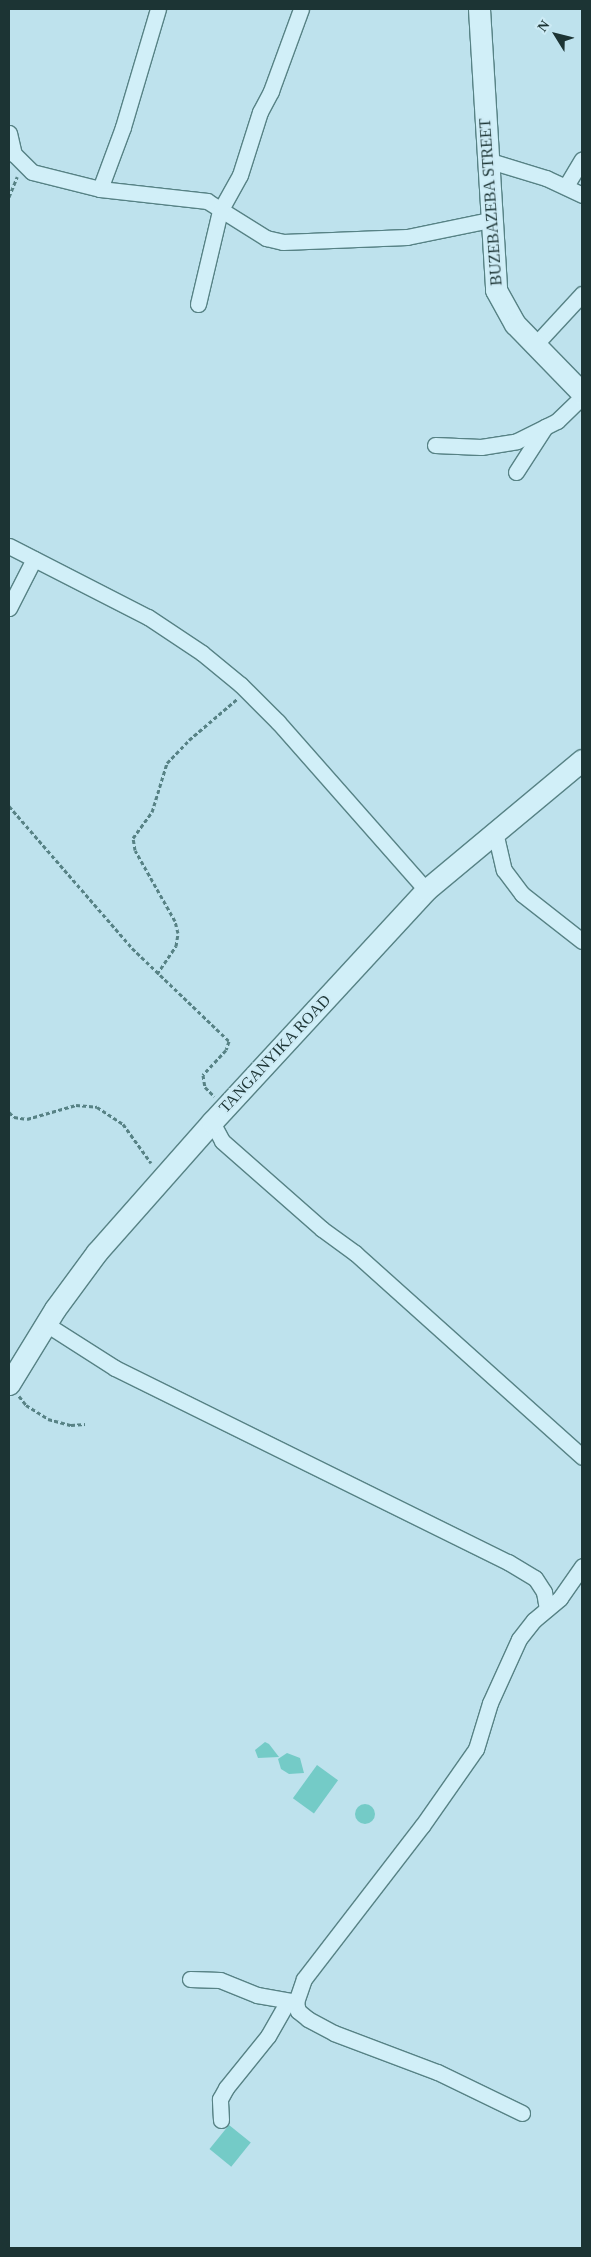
<!DOCTYPE html>
<style>
body{margin:0}
#map{position:relative;width:591px;height:2257px;overflow:hidden;background:#bee2ed;font-family:Georgia,serif}
div>[style]{position:absolute}
.building>*{inset:0;background:#74cbc7;transform-origin:0 0}
.round{border-radius:50%}
.path>*{height:3px;margin-top:-1.5px;transform-origin:0;background:repeating-linear-gradient(90deg,#578285 0 4px,transparent 0 6.5px)}
.roads{filter:drop-shadow(1px 0 #578285) drop-shadow(-1px 0 #578285) drop-shadow(0 1px #578285) drop-shadow(0 -1px #578285)}
.street>*{height:15px;margin:-7.5px;padding:0 7.5px;transform-origin:7.5px;border-radius:7.5px;background:#d1eff8}
.secondary>*{height:21px;margin:-10.5px;padding:0 10.5px;transform-origin:10.5px;border-radius:10.5px;background:#d1eff8}
span{translate:-50% -50%;white-space:nowrap;text-align:center;line-height:1.15;-webkit-text-stroke:4px #cdebf5;paint-order:stroke}
.street-label{font-size:16px;color:#1c3434}
.frame{position:absolute;inset:0;border:10px solid #1c3434;pointer-events:none}
.north{position:absolute;left:531px;top:10px;width:50px;height:50px;-webkit-text-stroke:4px #cdebf5;paint-order:stroke;rotate:306deg;font-size:14px;font-weight:700;line-height:20px;text-align:center;color:#1c3434}
.north::after{content:'';display:block;margin:auto;width:18px;height:22px;background:#1c3434;clip-path:polygon(50% 0,100% 100%,50% 72%,0 100%)}
</style>
<div id="map">
<div class="building">
<i style="clip-path:polygon(265px 1742px,269px 1744px,279px 1757px,258px 1758px,255px 1750px)"></i>
<i style="clip-path:polygon(287px 1753px,300px 1758px,304px 1773px,289px 1774px,281px 1769px,278px 1759px)"></i>
<i style="left:317px;top:1765px;width:26px;height:41px;rotate:36deg"></i>
<i class="round" style="left:355px;top:1804px;width:20px;height:20px"></i>
<i style="left:229px;top:2125px;width:28px;height:31px;rotate:39deg"></i>
</div>
<div class="path">
<i style="left:9px;top:197px;width:22px;rotate:-68deg"></i>
<i style="left:9px;top:806px;width:188px;rotate:49.1deg"></i>
<i style="left:132px;top:948px;width:134px;rotate:43.8deg"></i>
<i style="left:229px;top:1041px;width:9px;rotate:108deg"></i>
<i style="left:226px;top:1050px;width:34px;rotate:133deg"></i>
<i style="left:203px;top:1075px;width:12px;rotate:81deg"></i>
<i style="left:205px;top:1087px;width:13px;rotate:45deg"></i>
<i style="left:157px;top:974px;width:34px;rotate:-56deg"></i>
<i style="left:176px;top:946px;width:13px;rotate:-81deg"></i>
<i style="left:178px;top:933px;width:12px;rotate:-104deg"></i>
<i style="left:175px;top:921px;width:81px;rotate:-119.4deg"></i>
<i style="left:135px;top:850px;width:12px;rotate:-99deg"></i>
<i style="left:133px;top:838px;width:32px;rotate:-54deg"></i>
<i style="left:152px;top:812px;width:51px;rotate:-73deg"></i>
<i style="left:167px;top:763px;width:32px;rotate:-46deg"></i>
<i style="left:189px;top:740px;width:63px;rotate:-40.5deg"></i>
<i style="left:9px;top:1112px;width:7px;rotate:45deg"></i>
<i style="left:14px;top:1117px;width:13px;rotate:9deg"></i>
<i style="left:27px;top:1119px;width:51px;rotate:-15.9deg"></i>
<i style="left:76px;top:1105px;width:21px;rotate:5deg"></i>
<i style="left:97px;top:1107px;width:31px;rotate:33deg"></i>
<i style="left:123px;top:1124px;width:48px;rotate:54.3deg"></i>
<i style="left:19px;top:1396px;width:11px;rotate:52deg"></i>
<i style="left:26px;top:1405px;width:26px;rotate:32deg"></i>
<i style="left:48px;top:1419px;width:24px;rotate:15deg"></i>
<i style="left:71px;top:1425px;width:14px;rotate:-4deg"></i>
</div>
<div class="roads">
<div class="street">
<i style="left:9px;top:133px;width:22px;rotate:77deg"></i>
<i style="left:14px;top:154px;width:25px;rotate:45deg"></i>
<i style="left:32px;top:172px;width:70px;rotate:14deg"></i>
<i style="left:100px;top:189px;width:108px;rotate:6.4deg"></i>
<i style="left:207px;top:201px;width:70px;rotate:32.1deg"></i>
<i style="left:266px;top:238px;width:17px;rotate:13deg"></i>
<i style="left:283px;top:242px;width:124px;rotate:-2.3deg"></i>
<i style="left:407px;top:237px;width:85px;rotate:-11.6deg"></i>
<i style="left:487px;top:160px;width:62px;rotate:17deg"></i>
<i style="left:546px;top:178px;width:40px;rotate:25deg"></i>
<i style="left:566px;top:186px;width:31px;rotate:-59deg"></i>
<i style="left:100px;top:189px;width:66px;rotate:-69.6deg"></i>
<i style="left:123px;top:127px;width:123px;rotate:-73.5deg"></i>
<i style="left:198px;top:304px;width:96px;rotate:-76.7deg"></i>
<i style="left:220px;top:211px;width:41px;rotate:-60.9deg"></i>
<i style="left:240px;top:175px;width:66px;rotate:-72.4deg"></i>
<i style="left:260px;top:112px;width:24px;rotate:-62deg"></i>
<i style="left:271px;top:91px;width:87px;rotate:-69.9deg"></i>
<i style="left:534px;top:346px;width:71px;rotate:-47.3deg"></i>
<i style="left:435px;top:445px;width:46px;rotate:2.5deg"></i>
<i style="left:481px;top:447px;width:36px;rotate:-9deg"></i>
<i style="left:517px;top:441px;width:45px;rotate:-26.6deg"></i>
<i style="left:557px;top:421px;width:35px;rotate:-44deg"></i>
<i style="left:516px;top:472px;width:54px;rotate:-57.2deg"></i>
<i style="left:9px;top:546px;width:156px;rotate:27.1deg"></i>
<i style="left:148px;top:617px;width:65px;rotate:33.7deg"></i>
<i style="left:202px;top:653px;width:50px;rotate:39.4deg"></i>
<i style="left:241px;top:685px;width:52px;rotate:45deg"></i>
<i style="left:278px;top:722px;width:224px;rotate:48.6deg"></i>
<i style="left:9px;top:608px;width:55px;rotate:-63deg"></i>
<i style="left:495px;top:832px;width:39px;rotate:77deg"></i>
<i style="left:504px;top:870px;width:30px;rotate:53deg"></i>
<i style="left:522px;top:894px;width:76px;rotate:38.1deg"></i>
<i style="left:212px;top:1122px;width:21px;rotate:62deg"></i>
<i style="left:222px;top:1141px;width:133px;rotate:41.3deg"></i>
<i style="left:322px;top:1229px;width:41px;rotate:36deg"></i>
<i style="left:355px;top:1253px;width:305px;rotate:41.9deg"></i>
<i style="left:46px;top:1324px;width:82px;rotate:32.5deg"></i>
<i style="left:115px;top:1368px;width:438px;rotate:26.3deg"></i>
<i style="left:508px;top:1562px;width:31px;rotate:31deg"></i>
<i style="left:535px;top:1578px;width:17px;rotate:57deg"></i>
<i style="left:544px;top:1592px;width:17px;rotate:80deg"></i>
<i style="left:190px;top:1979px;width:30px;rotate:2deg"></i>
<i style="left:220px;top:1980px;width:40px;rotate:22deg"></i>
<i style="left:257px;top:1995px;width:40px;rotate:10deg"></i>
<i style="left:522px;top:2113px;width:94px;rotate:-154.2deg"></i>
<i style="left:437px;top:2072px;width:110px;rotate:-159.3deg"></i>
<i style="left:334px;top:2033px;width:30px;rotate:-152deg"></i>
<i style="left:308px;top:2019px;width:13px;rotate:-141deg"></i>
<i style="left:298px;top:2011px;width:9px;rotate:-103deg"></i>
<i style="left:296px;top:2002px;width:24px;rotate:-71deg"></i>
<i style="left:304px;top:1979px;width:193px;rotate:-52.4deg"></i>
<i style="left:422px;top:1826px;width:94px;rotate:-55deg"></i>
<i style="left:476px;top:1749px;width:48px;rotate:-73.1deg"></i>
<i style="left:490px;top:1703px;width:70px;rotate:-65.6deg"></i>
<i style="left:519px;top:1639px;width:24px;rotate:-52deg"></i>
<i style="left:534px;top:1620px;width:34px;rotate:-40deg"></i>
<i style="left:560px;top:1598px;width:39px;rotate:-55deg"></i>
<i style="left:221px;top:2120px;width:21px;rotate:-93deg"></i>
<i style="left:220px;top:2099px;width:13px;rotate:-61deg"></i>
<i style="left:226px;top:2088px;width:67px;rotate:-51.1deg"></i>
<i style="left:268px;top:2036px;width:40px;rotate:-60.3deg"></i>
</div>
<div class="secondary">
<i style="left:479px;top:9px;width:282px;rotate:86.5deg"></i>
<i style="left:496px;top:290px;width:39px;rotate:61deg"></i>
<i style="left:515px;top:324px;width:96px;rotate:45.8deg"></i>
<i style="left:9px;top:1384px;width:88px;rotate:-58.5deg"></i>
<i style="left:55px;top:1309px;width:71px;rotate:-53.6deg"></i>
<i style="left:97px;top:1252px;width:174px;rotate:-48.5deg"></i>
<i style="left:212px;top:1122px;width:316px;rotate:-47.3deg"></i>
<i style="left:426px;top:890px;width:203px;rotate:-39.8deg"></i>
</div>
</div>
<div class="street-label">
<span style="left:491px;top:202px;rotate:-94deg">BUZEBAZEBA STREET</span>
<span style="left:275px;top:1054px;rotate:-47deg">TANGANYIKA ROAD</span>
</div>
<div class="frame"></div>
<div class="north">N</div>
</div>
